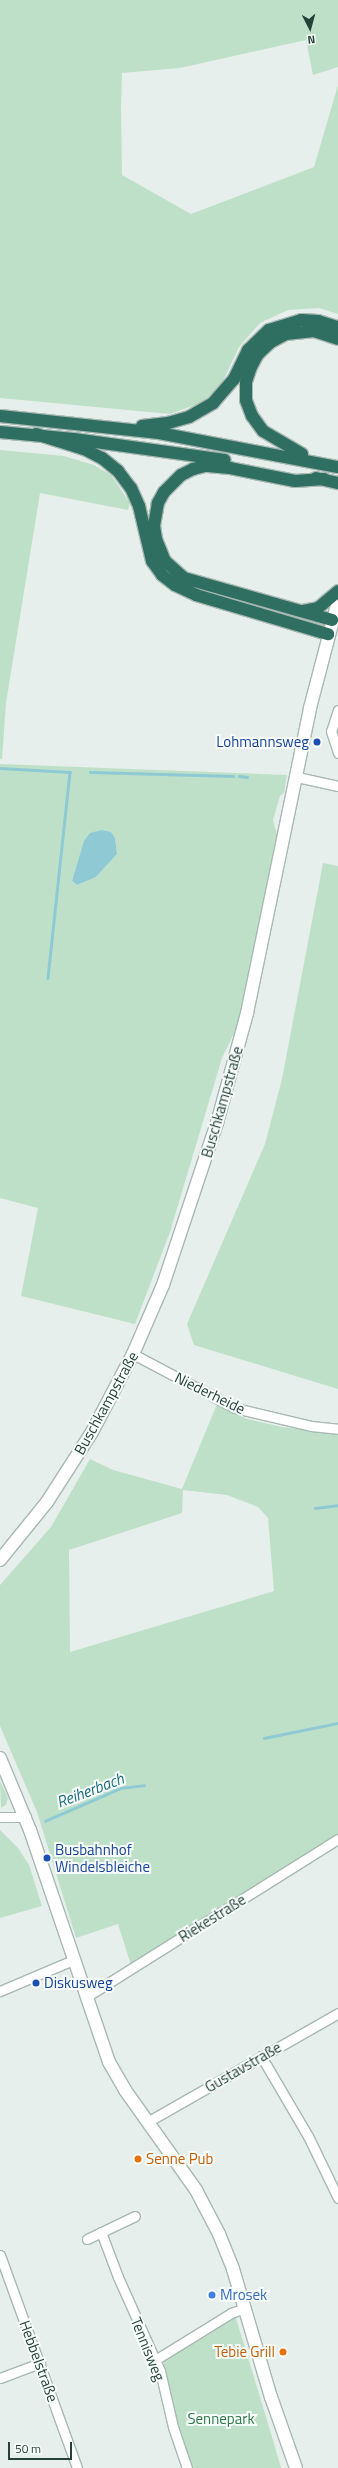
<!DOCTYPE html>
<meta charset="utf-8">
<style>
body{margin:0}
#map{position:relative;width:338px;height:2468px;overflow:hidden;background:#e6efeb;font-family:"Titillium Web",sans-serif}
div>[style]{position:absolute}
.green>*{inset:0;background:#bfe0c8}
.water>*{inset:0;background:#8ec9d4}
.stream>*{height:2.5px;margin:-1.25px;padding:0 1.25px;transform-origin:1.25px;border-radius:1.25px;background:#8ec9d4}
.roads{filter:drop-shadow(1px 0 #a8b8b2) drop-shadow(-1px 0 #a8b8b2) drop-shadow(0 1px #a8b8b2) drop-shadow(0 -1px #a8b8b2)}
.street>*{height:9px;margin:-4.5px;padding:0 4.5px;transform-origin:4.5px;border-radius:4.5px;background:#fff}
.secondary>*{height:12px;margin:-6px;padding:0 6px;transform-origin:6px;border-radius:6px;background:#fff}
.highway>*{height:12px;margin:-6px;padding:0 6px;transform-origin:6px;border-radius:6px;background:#2f6f62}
.dots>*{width:11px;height:11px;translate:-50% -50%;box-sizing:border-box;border:2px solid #f7fbf9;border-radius:50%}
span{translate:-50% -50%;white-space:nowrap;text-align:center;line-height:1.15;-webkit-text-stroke:4px #f7fbf9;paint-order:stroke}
.transit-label{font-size:15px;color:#164399}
.right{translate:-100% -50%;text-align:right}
.left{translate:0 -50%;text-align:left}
.street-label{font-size:15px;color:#24423a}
.food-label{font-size:15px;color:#c56008}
.shop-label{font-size:15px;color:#366cbe}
.park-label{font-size:15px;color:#2d7a4b}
.water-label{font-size:16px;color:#1c6f80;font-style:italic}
.north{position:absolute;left:290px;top:8px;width:40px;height:40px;-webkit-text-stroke:3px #f7fbf9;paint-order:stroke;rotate:174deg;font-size:11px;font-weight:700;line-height:16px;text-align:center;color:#24423a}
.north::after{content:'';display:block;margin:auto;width:14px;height:18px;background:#24423a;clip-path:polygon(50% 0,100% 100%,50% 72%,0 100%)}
.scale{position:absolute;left:8px;top:2442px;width:64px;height:18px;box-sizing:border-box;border:2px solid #24423a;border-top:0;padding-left:5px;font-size:12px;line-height:14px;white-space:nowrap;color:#24423a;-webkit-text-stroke:3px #f7fbf9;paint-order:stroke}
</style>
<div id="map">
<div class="green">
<i style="clip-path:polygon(0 0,338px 0,338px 67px,313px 75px,306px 40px,180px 68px,122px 73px,121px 108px,122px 175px,191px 214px,314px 167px,338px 85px,338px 314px,319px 308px,288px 310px,260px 323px,239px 347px,221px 385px,201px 403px,170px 414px,0 398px)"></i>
<i style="clip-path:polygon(0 450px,64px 456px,94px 465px,111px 475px,130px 503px,128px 510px,40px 493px,6px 703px,2px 759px,0 759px)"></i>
<i style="clip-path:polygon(evenodd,0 764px,287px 775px,284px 793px,280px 796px,273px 820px,277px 834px,274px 861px,239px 1023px,222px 1058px,170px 1232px,135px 1324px,21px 1296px,38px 1208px,0 1198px,0 764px,102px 830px,111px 832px,115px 838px,117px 854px,96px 877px,77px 885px,72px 881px,77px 865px,102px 830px)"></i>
<i style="clip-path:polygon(323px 863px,338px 866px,338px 1389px,194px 1345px,187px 1324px,265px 1144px,282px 1079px)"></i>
<i style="clip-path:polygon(evenodd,217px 1404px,247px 1419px,282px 1427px,338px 1434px,338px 1834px,131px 1965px,118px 1924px,76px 1938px,37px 1812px,0 1726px,0 1585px,51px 1527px,90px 1459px,113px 1470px,182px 1489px,217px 1404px,183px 1490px,227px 1495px,258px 1507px,268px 1518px,274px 1591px,70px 1652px,69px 1550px,182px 1513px,183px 1490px)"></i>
<i style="clip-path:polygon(0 1781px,8px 1798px,6px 1805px,1px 1808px)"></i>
<i style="clip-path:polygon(0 1830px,18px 1848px,29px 1865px,42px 1906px,0 1918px)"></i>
<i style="clip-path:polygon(235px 2315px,273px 2440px,281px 2468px,192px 2468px,176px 2421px,164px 2366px,164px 2358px)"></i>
</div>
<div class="water">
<i style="clip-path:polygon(102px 830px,111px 832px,115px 838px,117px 854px,96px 877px,77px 885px,72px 881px,84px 841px,90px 833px)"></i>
</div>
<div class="stream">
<i style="left:0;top:768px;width:70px;rotate:3.3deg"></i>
<i style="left:70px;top:772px;width:207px;rotate:96.1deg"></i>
<i style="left:90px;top:772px;width:143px;rotate:1.6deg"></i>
<i style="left:239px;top:776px;width:8px;rotate:7deg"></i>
<i style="left:315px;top:1508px;width:23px;rotate:-7deg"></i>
<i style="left:264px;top:1738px;width:76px;rotate:-11.5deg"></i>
<i style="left:45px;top:1821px;width:83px;rotate:-23.5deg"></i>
<i style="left:121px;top:1788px;width:23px;rotate:-7deg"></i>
</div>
<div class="roads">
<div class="street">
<i style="left:338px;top:710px;width:22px;rotate:108deg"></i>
<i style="left:331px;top:731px;width:23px;rotate:72deg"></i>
<i style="left:297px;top:777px;width:42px;rotate:12.4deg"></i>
<i style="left:133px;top:1354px;width:115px;rotate:27.9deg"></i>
<i style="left:235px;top:1408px;width:78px;rotate:13.3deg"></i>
<i style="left:311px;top:1426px;width:27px;rotate:6deg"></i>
<i style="left:0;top:1817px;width:26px"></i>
<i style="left:0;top:1991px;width:79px;rotate:-23deg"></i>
<i style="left:86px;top:1997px;width:297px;rotate:-32.1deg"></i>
<i style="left:261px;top:2056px;width:93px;rotate:59.6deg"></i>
<i style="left:308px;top:2136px;width:69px;rotate:64.2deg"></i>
<i style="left:149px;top:2121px;width:218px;rotate:-29.7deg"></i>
<i style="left:101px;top:2232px;width:48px;rotate:69.3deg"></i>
<i style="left:118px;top:2277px;width:103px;rotate:65.9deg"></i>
<i style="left:160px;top:2371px;width:57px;rotate:76.9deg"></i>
<i style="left:173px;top:2427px;width:43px;rotate:71.1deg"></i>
<i style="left:87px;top:2239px;width:53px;rotate:-25.6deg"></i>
<i style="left:0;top:2255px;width:226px;rotate:70.1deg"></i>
<i style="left:155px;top:2360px;width:89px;rotate:-31.7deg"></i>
<i style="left:231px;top:2313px;width:15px;rotate:-20deg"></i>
<i style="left:0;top:2378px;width:43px;rotate:-20.6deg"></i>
</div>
<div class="secondary">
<i style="left:0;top:1560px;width:75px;rotate:-51deg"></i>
<i style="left:47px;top:1502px;width:83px;rotate:-57.3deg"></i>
<i style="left:92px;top:1432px;width:88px;rotate:-62.3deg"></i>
<i style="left:133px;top:1354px;width:75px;rotate:-66.5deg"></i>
<i style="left:163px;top:1285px;width:171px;rotate:-71.6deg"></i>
<i style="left:217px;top:1123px;width:114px;rotate:-74.7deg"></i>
<i style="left:247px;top:1013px;width:311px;rotate:-78.3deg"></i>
<i style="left:310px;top:708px;width:111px;rotate:-75.3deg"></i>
<i style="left:0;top:1758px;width:78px;rotate:67.4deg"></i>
<i style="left:30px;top:1830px;width:245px;rotate:71.2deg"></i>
<i style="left:109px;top:2062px;width:32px;rotate:60deg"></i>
<i style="left:125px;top:2090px;width:123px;rotate:54.6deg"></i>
<i style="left:196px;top:2190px;width:50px;rotate:62.4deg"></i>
<i style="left:219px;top:2234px;width:38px;rotate:68deg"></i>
<i style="left:233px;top:2269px;width:134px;rotate:73.5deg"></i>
<i style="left:271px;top:2397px;width:75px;rotate:70.6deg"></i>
</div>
<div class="highway">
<i style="left:0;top:416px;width:160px;rotate:6.1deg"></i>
<i style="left:159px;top:433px;width:182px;rotate:10.8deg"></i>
<i style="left:142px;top:426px;width:26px;rotate:-7deg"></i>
<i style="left:168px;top:423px;width:22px;rotate:-16deg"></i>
<i style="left:189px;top:417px;width:28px;rotate:-30deg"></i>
<i style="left:213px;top:403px;width:32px;rotate:-49deg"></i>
<i style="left:234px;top:379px;width:32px;rotate:-64deg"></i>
<i style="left:248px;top:350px;width:29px;rotate:-44deg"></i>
<i style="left:269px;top:330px;width:34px;rotate:-17deg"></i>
<i style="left:301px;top:320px;width:17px;rotate:3deg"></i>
<i style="left:318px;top:321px;width:21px;rotate:17deg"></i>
<i style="left:0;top:432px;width:74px;rotate:5.4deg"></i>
<i style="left:74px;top:439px;width:152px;rotate:7.9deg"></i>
<i style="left:36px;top:434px;width:50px;rotate:17.4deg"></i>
<i style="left:84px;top:449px;width:20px;rotate:27deg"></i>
<i style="left:102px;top:458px;width:21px;rotate:39deg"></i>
<i style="left:118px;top:471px;width:21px;rotate:53deg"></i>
<i style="left:131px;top:488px;width:20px;rotate:66deg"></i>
<i style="left:139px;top:506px;width:57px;rotate:76.7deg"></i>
<i style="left:152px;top:561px;width:17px;rotate:54deg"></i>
<i style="left:162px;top:575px;width:16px;rotate:38deg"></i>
<i style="left:175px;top:585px;width:23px;rotate:25deg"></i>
<i style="left:196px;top:595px;width:138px;rotate:16.5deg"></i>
<i style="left:302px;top:454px;width:45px;rotate:-149.5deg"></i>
<i style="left:263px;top:431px;width:19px;rotate:-126deg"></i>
<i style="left:252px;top:416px;width:17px;rotate:-111deg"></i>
<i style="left:246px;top:400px;width:18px;rotate:-90deg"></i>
<i style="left:246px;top:382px;width:16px;rotate:-72deg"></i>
<i style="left:251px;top:367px;width:15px;rotate:-62deg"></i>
<i style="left:258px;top:354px;width:18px;rotate:-43deg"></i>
<i style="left:271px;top:342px;width:17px;rotate:-28deg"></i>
<i style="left:286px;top:334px;width:28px;rotate:-6deg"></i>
<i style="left:314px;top:331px;width:25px;rotate:18deg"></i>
<i style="left:316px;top:478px;width:23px;rotate:13deg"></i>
<i style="left:324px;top:479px;width:29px;rotate:176deg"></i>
<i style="left:295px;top:481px;width:66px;rotate:-168.7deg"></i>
<i style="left:230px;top:468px;width:25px;rotate:-175deg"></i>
<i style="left:205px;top:466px;width:12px;rotate:166deg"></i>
<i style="left:193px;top:469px;width:13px;rotate:153deg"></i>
<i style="left:181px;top:475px;width:24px;rotate:135deg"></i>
<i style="left:164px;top:492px;width:13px;rotate:119deg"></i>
<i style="left:158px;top:503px;width:23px;rotate:100deg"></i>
<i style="left:154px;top:526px;width:13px;rotate:81deg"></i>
<i style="left:156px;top:539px;width:24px;rotate:68deg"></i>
<i style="left:165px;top:561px;width:25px;rotate:42deg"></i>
<i style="left:184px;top:578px;width:154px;rotate:15.8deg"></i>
<i style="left:303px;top:611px;width:15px;rotate:-11deg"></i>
<i style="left:318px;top:608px;width:26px;rotate:-40deg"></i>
</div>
</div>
<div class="dots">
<i style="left:317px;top:742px;background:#1a4fb4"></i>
<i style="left:47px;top:1858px;background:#1a4fb4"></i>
<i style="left:36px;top:1983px;background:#1a4fb4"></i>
<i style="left:138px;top:2159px;background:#e8710a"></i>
<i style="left:212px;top:2295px;background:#3f7fe0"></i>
<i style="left:283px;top:2352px;background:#e8710a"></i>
</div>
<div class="transit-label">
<span class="right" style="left:309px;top:742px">Lohmannsweg</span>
<span class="left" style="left:55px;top:1858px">Busbahnhof<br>Windelsbleiche</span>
<span class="left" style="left:44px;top:1983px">Diskusweg</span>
</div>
<div class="street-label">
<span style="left:222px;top:1102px;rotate:-74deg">Buschkampstraße</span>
<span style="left:210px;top:1393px;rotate:26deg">Niederheide</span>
<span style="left:106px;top:1403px;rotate:-61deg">Buschkampstraße</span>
<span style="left:212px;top:1918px;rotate:-32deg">Riekestraße</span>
<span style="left:243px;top:2067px;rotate:-30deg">Gustavstraße</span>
<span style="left:148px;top:2349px;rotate:68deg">Tennisweg</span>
<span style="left:39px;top:2361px;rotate:70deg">Hebbelstraße</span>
</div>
<div class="food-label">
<span class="left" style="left:146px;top:2159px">Senne Pub</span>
<span class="right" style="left:275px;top:2352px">Tebie Grill</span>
</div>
<div class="shop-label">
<span class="left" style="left:220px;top:2295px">Mrosek</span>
</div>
<div class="park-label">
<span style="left:221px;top:2419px">Sennepark</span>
</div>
<div class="water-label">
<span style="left:90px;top:1790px;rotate:-21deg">Reiherbach</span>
</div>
<div class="north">N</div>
<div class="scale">50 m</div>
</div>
